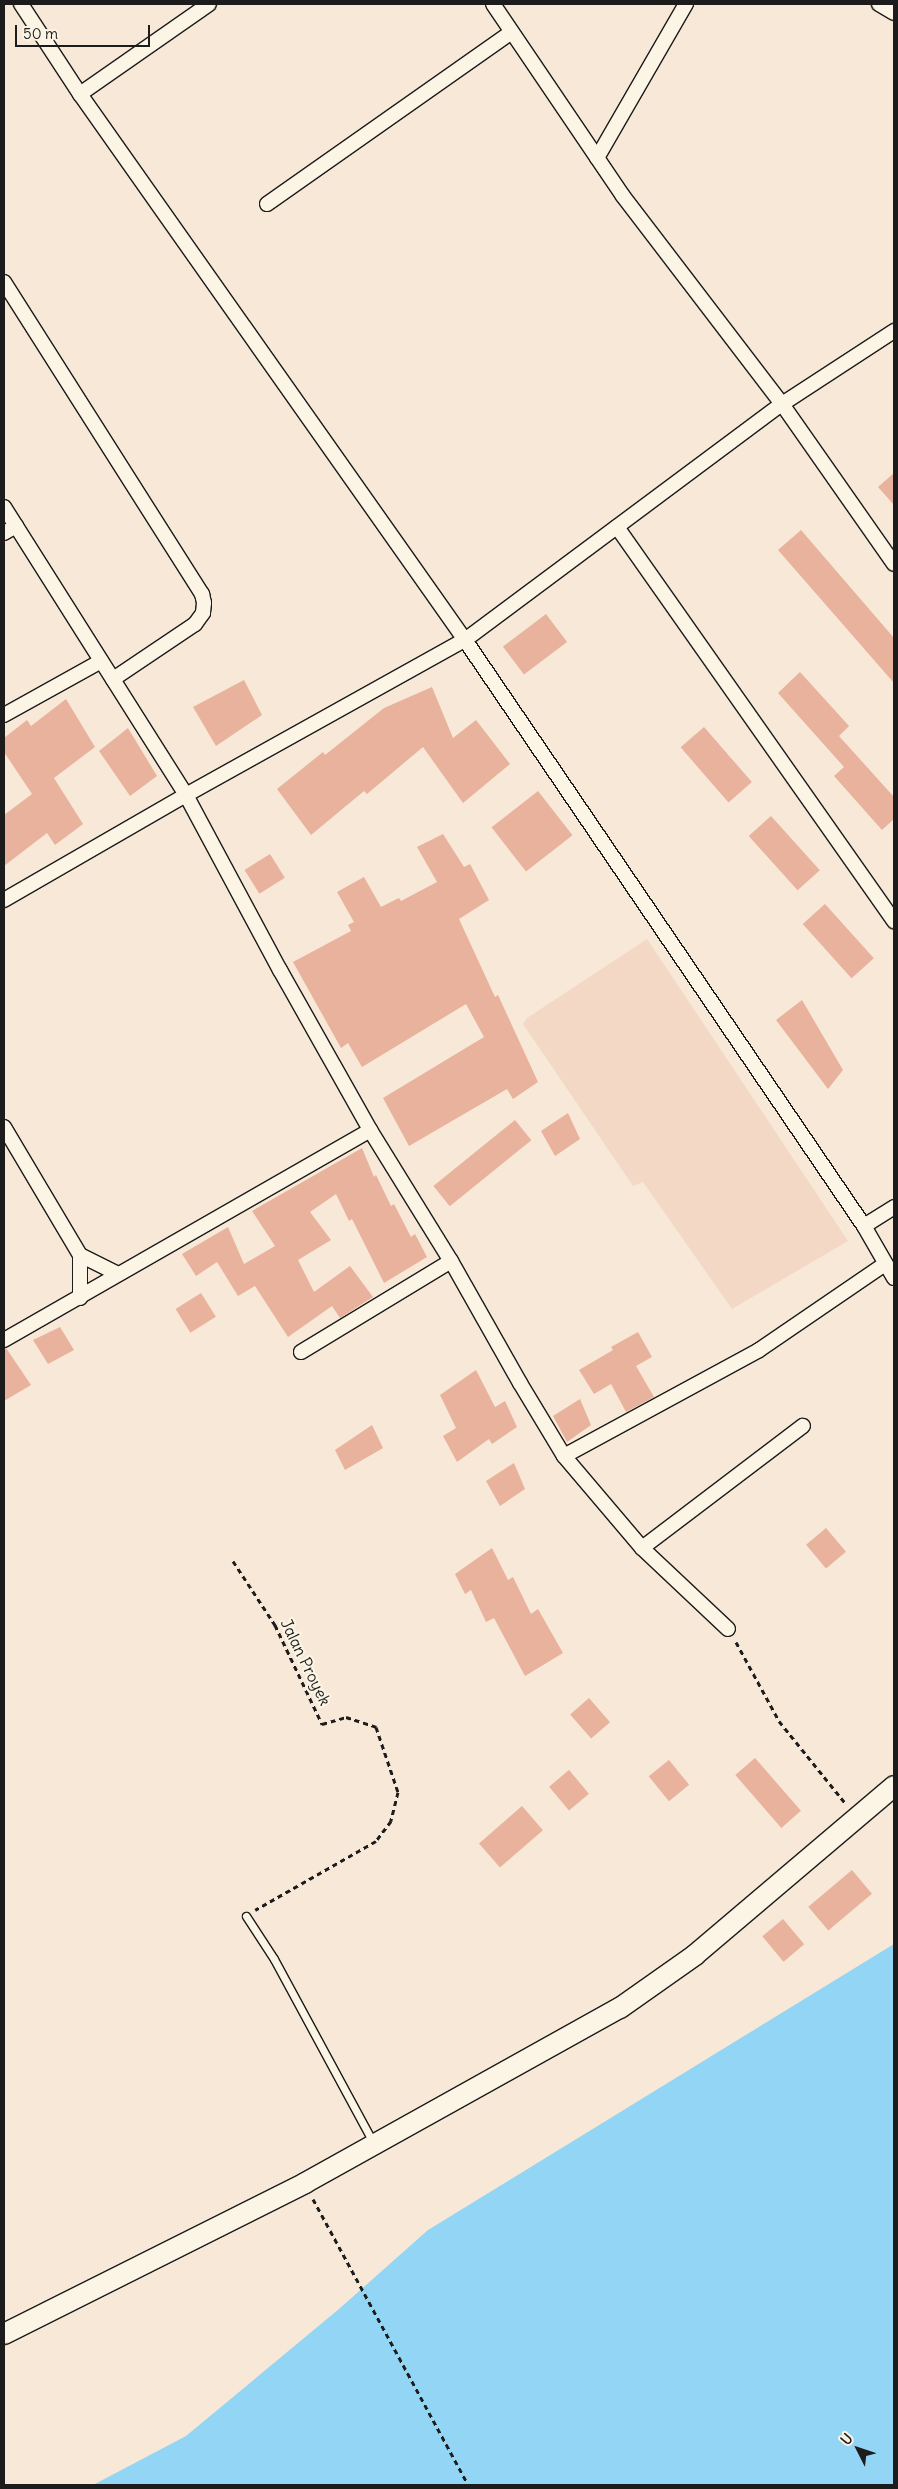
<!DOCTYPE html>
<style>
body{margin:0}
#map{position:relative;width:898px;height:2489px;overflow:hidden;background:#f8e8d7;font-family:Delius,sans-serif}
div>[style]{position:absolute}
.built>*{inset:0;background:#f3d8c6}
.water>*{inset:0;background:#92d5f4}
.building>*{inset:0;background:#e8b29d;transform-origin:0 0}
.path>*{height:3px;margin-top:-1.5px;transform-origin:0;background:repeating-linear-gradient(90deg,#1c1c1c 0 5px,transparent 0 9px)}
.roads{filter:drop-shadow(1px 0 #1c1c1c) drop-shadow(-1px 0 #1c1c1c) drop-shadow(0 1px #1c1c1c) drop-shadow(0 -1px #1c1c1c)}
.lane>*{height:7px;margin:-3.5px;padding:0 3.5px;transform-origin:3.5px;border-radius:3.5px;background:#fcf5e5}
.street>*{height:14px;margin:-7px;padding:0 7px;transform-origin:7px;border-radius:7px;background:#fcf5e5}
.secondary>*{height:20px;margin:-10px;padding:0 10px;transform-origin:10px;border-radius:10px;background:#fcf5e5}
span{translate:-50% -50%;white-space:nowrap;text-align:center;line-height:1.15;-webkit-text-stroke:4.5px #fcf5e5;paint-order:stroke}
.street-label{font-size:16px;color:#1c1c1c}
.frame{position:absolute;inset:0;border:5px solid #1c1c1c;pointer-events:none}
.north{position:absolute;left:833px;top:2424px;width:50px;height:50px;-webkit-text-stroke:4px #fcf5e5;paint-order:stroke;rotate:311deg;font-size:14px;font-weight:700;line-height:20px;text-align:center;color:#1c1c1c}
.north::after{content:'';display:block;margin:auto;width:18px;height:22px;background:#1c1c1c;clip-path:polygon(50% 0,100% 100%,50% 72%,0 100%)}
.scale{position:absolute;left:15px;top:25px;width:135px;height:22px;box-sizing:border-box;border:2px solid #1c1c1c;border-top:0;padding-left:6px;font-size:15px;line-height:18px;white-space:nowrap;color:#1c1c1c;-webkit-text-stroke:4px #fcf5e5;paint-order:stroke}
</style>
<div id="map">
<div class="built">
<i style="clip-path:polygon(647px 939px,848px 1241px,732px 1309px,643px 1182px,633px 1186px,523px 1024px,527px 1018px)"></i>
</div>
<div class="water">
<i style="clip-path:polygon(894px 1944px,894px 2485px,93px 2485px,186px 2436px,339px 2309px,428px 2230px)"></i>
</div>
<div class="building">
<i style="clip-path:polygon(894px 473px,894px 505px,878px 487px)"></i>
<i style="clip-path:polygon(801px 530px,894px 638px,894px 683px,778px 550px)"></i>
<i style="left:546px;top:614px;width:35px;height:54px;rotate:53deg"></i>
<i style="clip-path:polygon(800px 672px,849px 726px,839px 736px,894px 797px,894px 819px,882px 830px,834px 776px,844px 767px,778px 693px)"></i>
<i style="clip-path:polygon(244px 680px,262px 715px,216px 746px,193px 707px)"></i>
<i style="clip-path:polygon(432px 687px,453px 738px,476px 720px,510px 764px,463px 803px,423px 747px,367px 794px,364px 791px,311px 835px,277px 789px,323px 752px,325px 755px,384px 708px)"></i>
<i style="clip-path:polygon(66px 699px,95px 747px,54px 778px,83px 824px,55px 845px,47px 833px,4px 866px,4px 815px,32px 794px,4px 752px,4px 738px,27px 720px,31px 726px)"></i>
<i style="left:704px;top:727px;width:73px;height:31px;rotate:49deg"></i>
<i style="clip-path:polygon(128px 728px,157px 776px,130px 796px,99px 751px)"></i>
<i style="left:538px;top:791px;width:56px;height:59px;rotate:52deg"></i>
<i style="left:771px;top:816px;width:73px;height:30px;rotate:48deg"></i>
<i style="clip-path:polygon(443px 834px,464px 867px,470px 864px,489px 900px,459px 919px,495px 997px,498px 995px,538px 1082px,513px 1099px,507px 1089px,409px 1146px,383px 1098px,484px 1037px,466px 1004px,362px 1067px,348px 1043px,341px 1048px,293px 962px,351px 931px,348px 925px,354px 922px,337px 892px,364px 877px,381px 907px,399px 898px,401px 901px,437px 882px,417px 847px)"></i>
<i style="left:270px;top:854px;width:28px;height:30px;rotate:58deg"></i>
<i style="left:825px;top:904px;width:73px;height:30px;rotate:48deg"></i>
<i style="clip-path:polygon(802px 1000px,843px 1070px,828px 1089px,776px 1020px)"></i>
<i style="clip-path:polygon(568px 1113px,580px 1139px,555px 1156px,541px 1131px)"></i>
<i style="left:515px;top:1120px;width:26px;height:105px;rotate:51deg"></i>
<i style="clip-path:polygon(362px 1148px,374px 1177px,376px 1175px,391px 1206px,394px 1204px,411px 1237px,415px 1234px,427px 1257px,384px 1283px,352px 1219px,349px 1221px,336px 1194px,310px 1212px,331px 1240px,298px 1260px,314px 1292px,350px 1266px,373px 1297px,340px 1318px,332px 1306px,288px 1337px,255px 1286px,238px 1296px,217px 1262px,196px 1276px,182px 1254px,228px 1227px,244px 1264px,275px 1246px,252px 1211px)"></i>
<i style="left:201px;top:1293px;width:28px;height:30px;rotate:58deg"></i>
<i style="clip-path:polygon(60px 1327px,74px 1350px,48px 1364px,33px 1340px)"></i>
<i style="clip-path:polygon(638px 1332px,652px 1357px,636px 1366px,654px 1397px,626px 1412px,611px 1384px,594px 1394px,579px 1370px,613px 1350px,611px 1347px)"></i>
<i style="clip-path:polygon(6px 1348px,31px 1385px,4px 1401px,4px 1349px)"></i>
<i style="clip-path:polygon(476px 1370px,495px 1407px,505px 1401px,517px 1427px,492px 1444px,489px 1439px,457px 1462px,443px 1436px,456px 1428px,440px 1395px)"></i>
<i style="clip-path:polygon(580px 1399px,591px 1425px,567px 1442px,553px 1416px)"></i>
<i style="clip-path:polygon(372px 1425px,383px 1448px,345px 1470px,335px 1450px)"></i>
<i style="clip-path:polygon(514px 1463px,525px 1489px,500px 1506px,486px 1481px)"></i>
<i style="left:826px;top:1528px;width:31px;height:26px;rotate:50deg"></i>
<i style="clip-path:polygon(492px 1548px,508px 1580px,513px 1577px,531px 1614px,538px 1609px,563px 1653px,525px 1676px,494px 1618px,486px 1622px,471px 1590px,465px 1594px,455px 1574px)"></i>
<i style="left:589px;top:1698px;width:32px;height:25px;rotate:49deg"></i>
<i style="left:755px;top:1758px;width:70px;height:26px;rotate:49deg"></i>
<i style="left:669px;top:1760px;width:32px;height:26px;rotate:51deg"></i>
<i style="left:569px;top:1770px;width:31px;height:26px;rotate:50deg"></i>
<i style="left:522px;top:1806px;width:32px;height:57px;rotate:49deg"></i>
<i style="left:852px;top:1870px;width:31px;height:57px;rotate:50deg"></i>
<i style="left:783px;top:1919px;width:33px;height:27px;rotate:50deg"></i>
</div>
<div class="path">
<i style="left:233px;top:1561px;width:77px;rotate:56.7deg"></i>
<i style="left:275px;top:1625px;width:110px;rotate:64.6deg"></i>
<i style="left:322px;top:1724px;width:25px;rotate:-16deg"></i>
<i style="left:346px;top:1717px;width:32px;rotate:18deg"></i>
<i style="left:376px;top:1727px;width:69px;rotate:71.3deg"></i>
<i style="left:398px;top:1792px;width:30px;rotate:104deg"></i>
<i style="left:391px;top:1821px;width:25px;rotate:127deg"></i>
<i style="left:376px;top:1841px;width:139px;rotate:150.3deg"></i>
<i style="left:736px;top:1642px;width:90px;rotate:61.4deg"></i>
<i style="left:779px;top:1721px;width:107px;rotate:51.1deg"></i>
<i style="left:313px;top:2199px;width:325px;rotate:61.5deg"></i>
</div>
<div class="roads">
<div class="lane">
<i style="left:246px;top:1916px;width:51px;rotate:56.9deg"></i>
<i style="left:274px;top:1959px;width:210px;rotate:61.6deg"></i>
</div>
<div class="street">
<i style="left:21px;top:4px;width:108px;rotate:56.8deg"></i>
<i style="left:80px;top:94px;width:668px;rotate:54.81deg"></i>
<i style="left:465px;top:640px;width:709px;rotate:55.75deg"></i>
<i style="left:864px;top:1226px;width:60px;rotate:60deg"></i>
<i style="left:493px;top:4px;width:232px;rotate:55.9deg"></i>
<i style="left:623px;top:196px;width:262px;rotate:52.6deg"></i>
<i style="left:782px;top:404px;width:195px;rotate:55deg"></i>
<i style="left:879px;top:4px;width:17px;rotate:31deg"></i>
<i style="left:80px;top:94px;width:157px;rotate:-34.9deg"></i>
<i style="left:597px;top:158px;width:178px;rotate:-60deg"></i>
<i style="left:267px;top:204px;width:299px;rotate:-35.1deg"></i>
<i style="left:4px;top:282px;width:370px;rotate:57.6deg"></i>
<i style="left:202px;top:594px;width:9px;rotate:77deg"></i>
<i style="left:204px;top:603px;width:10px;rotate:96deg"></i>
<i style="left:203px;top:613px;width:14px;rotate:126deg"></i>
<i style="left:195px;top:624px;width:99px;rotate:146.1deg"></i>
<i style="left:4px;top:507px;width:341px;rotate:57.7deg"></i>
<i style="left:186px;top:795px;width:199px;rotate:61.8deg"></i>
<i style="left:280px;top:970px;width:184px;rotate:60.6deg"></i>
<i style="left:370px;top:1130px;width:154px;rotate:58.3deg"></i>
<i style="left:451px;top:1261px;width:140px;rotate:60.5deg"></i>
<i style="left:520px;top:1383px;width:85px;rotate:58.9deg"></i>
<i style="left:564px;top:1456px;width:121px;rotate:49.7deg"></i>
<i style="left:642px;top:1548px;width:118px;rotate:43.3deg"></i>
<i style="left:617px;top:527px;width:482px;rotate:54.9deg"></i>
<i style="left:4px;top:533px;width:14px;rotate:-30deg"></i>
<i style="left:4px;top:715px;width:111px;rotate:-29.1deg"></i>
<i style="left:4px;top:900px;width:210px;rotate:-30deg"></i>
<i style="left:186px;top:795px;width:319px;rotate:-29.1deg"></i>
<i style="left:465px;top:640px;width:395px;rotate:-36.7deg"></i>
<i style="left:782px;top:404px;width:134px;rotate:-33.1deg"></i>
<i style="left:4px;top:1127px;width:149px;rotate:59.3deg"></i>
<i style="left:80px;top:1255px;width:43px;rotate:90deg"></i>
<i style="left:864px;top:1226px;width:36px;rotate:-32deg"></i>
<i style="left:80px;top:1255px;width:42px;rotate:26.6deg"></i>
<i style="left:4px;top:1340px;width:422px;rotate:-29.8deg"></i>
<i style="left:301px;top:1352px;width:175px;rotate:-31.2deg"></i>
<i style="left:564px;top:1456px;width:222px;rotate:-28.5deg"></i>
<i style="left:759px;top:1350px;width:153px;rotate:-34.3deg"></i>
<i style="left:642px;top:1548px;width:202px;rotate:-37.2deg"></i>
</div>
<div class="secondary">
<i style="left:4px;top:2334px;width:337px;rotate:-26.6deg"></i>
<i style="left:305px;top:2183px;width:360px;rotate:-29.1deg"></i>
<i style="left:620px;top:2008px;width:92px;rotate:-35.2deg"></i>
<i style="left:695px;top:1955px;width:261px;rotate:-40.3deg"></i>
</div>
</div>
<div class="street-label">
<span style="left:306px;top:1662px;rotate:64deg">Jalan Proyek</span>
</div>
<div class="frame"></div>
<div class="north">U</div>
<div class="scale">50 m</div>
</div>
